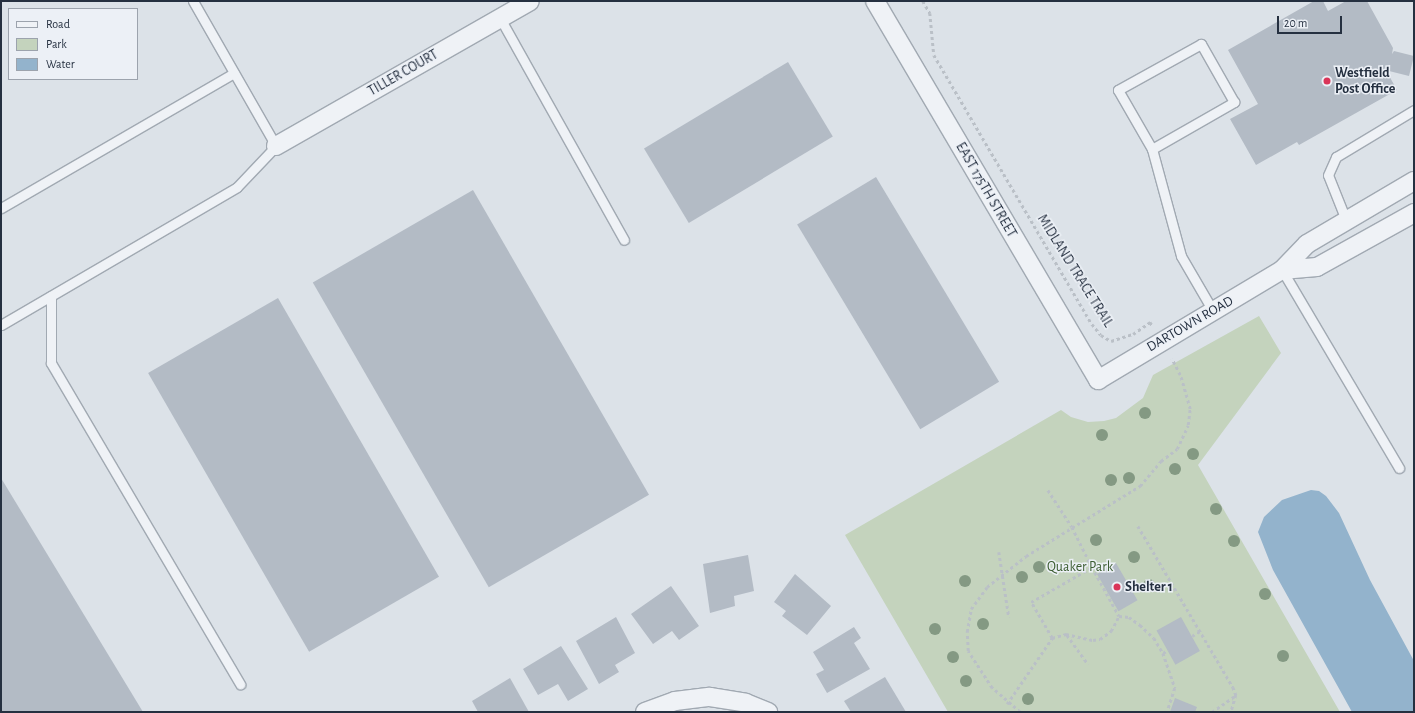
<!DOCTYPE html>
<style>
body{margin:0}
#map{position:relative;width:1415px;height:713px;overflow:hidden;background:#dce2e8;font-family:"Alegreya Sans",sans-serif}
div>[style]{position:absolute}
.green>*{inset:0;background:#c4d3bd}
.water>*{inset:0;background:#93b3cc}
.building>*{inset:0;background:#b3bbc5;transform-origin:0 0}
.path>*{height:2.5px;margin-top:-1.25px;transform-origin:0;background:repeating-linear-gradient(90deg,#bac0c7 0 3px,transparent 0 6px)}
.roads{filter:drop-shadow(1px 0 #a1a9b2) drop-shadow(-1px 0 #a1a9b2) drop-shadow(0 1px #a1a9b2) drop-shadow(0 -1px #a1a9b2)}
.lane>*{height:9px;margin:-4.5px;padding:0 4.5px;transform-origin:4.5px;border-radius:4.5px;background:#eff2f6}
.street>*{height:18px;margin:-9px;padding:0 9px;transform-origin:9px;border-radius:9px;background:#eff2f6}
.trees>*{width:12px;height:12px;margin:-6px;border-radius:50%;background:#849983}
.dots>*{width:11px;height:11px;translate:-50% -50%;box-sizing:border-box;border:2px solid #ecf0f6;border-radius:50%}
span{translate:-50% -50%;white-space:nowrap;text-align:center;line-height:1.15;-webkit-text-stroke:3px #ecf0f6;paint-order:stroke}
.street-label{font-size:14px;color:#253040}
.poi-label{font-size:14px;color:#253040;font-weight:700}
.left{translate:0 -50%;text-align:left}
.park-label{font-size:14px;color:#3c5d31}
.frame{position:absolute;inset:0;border:2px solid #253040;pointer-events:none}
.legend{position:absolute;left:8px;top:8px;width:130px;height:72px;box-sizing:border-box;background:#ecf0f6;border:1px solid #9ca3ad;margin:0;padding:5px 7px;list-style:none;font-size:12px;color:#253040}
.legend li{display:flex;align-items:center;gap:8px;height:20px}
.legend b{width:20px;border:1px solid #9ca3ad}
.scale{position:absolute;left:1277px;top:16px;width:65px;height:18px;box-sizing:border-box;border:2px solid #253040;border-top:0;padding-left:5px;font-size:12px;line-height:14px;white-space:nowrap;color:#253040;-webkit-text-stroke:3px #ecf0f6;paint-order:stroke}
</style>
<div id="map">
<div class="green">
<i style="clip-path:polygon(1259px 316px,1281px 353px,1198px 465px,1340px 712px,948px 712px,845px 535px,1061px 410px,1071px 417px,1088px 422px,1104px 421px,1116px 418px,1143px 398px,1153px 375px)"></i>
</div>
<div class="water">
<i style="clip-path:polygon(1311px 490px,1319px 491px,1326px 496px,1339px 513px,1370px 580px,1414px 661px,1414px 712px,1352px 712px,1273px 570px,1258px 532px,1264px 517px,1282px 500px)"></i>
</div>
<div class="building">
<i style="clip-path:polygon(1314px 1px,1323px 1px,1328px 11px,1346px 1px,1367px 1px,1393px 48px,1392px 54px,1394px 51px,1414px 56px,1409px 76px,1389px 71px,1388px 66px,1387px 72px,1397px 90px,1299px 145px,1297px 142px,1256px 165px,1230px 119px,1258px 104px,1228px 50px)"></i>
<i style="left:788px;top:62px;width:87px;height:168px;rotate:59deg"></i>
<i style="left:876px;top:177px;width:239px;height:92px;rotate:59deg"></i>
<i style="left:473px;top:190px;width:352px;height:185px;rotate:60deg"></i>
<i style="left:278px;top:298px;width:322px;height:150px;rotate:60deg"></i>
<i style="clip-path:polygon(1px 478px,143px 712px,1px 712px)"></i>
<i style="clip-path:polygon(748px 555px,754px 591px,734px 596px,735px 606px,710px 613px,703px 564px)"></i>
<i style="left:1116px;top:563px;width:43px;height:22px;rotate:60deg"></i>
<i style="clip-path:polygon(795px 574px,831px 606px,807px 635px,782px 616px,786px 611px,774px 602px)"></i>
<i style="clip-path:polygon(671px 586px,699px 626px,679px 640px,672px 631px,653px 644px,631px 614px)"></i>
<i style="clip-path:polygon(616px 617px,635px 653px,615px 665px,619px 672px,599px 684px,576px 641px)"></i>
<i style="left:1181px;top:617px;width:39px;height:28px;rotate:61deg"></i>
<i style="clip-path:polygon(854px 627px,861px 638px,854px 643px,870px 669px,827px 693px,816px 674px,824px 670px,813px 652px)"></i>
<i style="clip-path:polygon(561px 646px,588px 689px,568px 701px,558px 684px,538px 695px,523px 669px)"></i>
<i style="clip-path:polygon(885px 677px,906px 712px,851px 712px,844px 701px)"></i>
<i style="clip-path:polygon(510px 678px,529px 712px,478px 712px,472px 701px)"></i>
<i style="clip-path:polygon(1175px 698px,1197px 707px,1195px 712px,1170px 712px)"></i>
</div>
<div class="path">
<i style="left:923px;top:1px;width:14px;rotate:60deg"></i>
<i style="left:930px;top:13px;width:42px;rotate:84.6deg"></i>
<i style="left:934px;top:55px;width:312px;rotate:59.6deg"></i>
<i style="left:1092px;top:324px;width:14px;rotate:51deg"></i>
<i style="left:1101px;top:335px;width:12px;rotate:31deg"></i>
<i style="left:1111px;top:341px;width:23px;rotate:-18deg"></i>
<i style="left:1133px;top:334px;width:21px;rotate:-35deg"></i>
<i style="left:1150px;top:322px;width:4px;rotate:56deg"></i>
<i style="left:1048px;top:490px;width:44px;rotate:57deg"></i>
<i style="left:1072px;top:527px;width:45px;rotate:63.4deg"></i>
<i style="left:1138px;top:526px;width:187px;rotate:59.5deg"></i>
<i style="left:1233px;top:687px;width:9px;rotate:69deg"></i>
<i style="left:1236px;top:695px;width:18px;rotate:106deg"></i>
<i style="left:999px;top:552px;width:66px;rotate:81.3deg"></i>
<i style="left:1067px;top:635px;width:36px;rotate:54deg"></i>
<i style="left:1192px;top:636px;width:9px;rotate:-32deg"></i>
<i style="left:1052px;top:638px;width:42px;rotate:-120.3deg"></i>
<i style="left:1031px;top:602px;width:70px;rotate:-29.8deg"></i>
<i style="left:1092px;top:567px;width:56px;rotate:61.1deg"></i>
<i style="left:1163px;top:653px;width:6px;rotate:-31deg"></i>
<i style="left:1007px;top:704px;width:80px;rotate:-55.7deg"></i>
<i style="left:1052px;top:638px;width:15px;rotate:-16deg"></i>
<i style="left:1066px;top:634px;width:28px;rotate:13deg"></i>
<i style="left:1093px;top:640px;width:7px;rotate:-8deg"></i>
<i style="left:1100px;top:639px;width:14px;rotate:-36deg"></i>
<i style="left:1111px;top:631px;width:17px;rotate:-62deg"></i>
<i style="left:1119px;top:616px;width:10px;rotate:6deg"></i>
<i style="left:1129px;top:617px;width:14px;rotate:36deg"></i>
<i style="left:1140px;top:625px;width:19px;rotate:43deg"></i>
<i style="left:1154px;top:638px;width:17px;rotate:59deg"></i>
<i style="left:1163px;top:653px;width:37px;rotate:71deg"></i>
<i style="left:1175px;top:688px;width:25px;rotate:108deg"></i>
<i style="left:1020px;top:712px;width:37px;rotate:-139deg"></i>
<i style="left:992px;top:688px;width:44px;rotate:-123deg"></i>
<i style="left:968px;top:651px;width:19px;rotate:-93deg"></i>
<i style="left:967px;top:632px;width:23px;rotate:-80deg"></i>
<i style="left:971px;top:609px;width:27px;rotate:-54deg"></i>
<i style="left:987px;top:587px;width:50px;rotate:-38.5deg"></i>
<i style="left:1026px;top:556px;width:134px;rotate:-31.6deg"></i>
<i style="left:1140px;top:486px;width:33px;rotate:-50deg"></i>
<i style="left:1161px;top:461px;width:20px;rotate:-37deg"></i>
<i style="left:1177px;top:449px;width:26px;rotate:-65deg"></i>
<i style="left:1188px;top:425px;width:16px;rotate:-83deg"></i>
<i style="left:1190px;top:409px;width:35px;rotate:-106deg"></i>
<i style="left:1180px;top:375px;width:18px;rotate:-117deg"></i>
<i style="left:1212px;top:712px;width:29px;rotate:-35deg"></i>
</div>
<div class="roads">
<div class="lane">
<i style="left:500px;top:18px;width:254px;rotate:60.8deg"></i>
<i style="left:1152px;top:149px;width:95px;rotate:-29.8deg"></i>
<i style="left:1234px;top:102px;width:67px;rotate:-119.6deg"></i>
<i style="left:1201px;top:44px;width:95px;rotate:151deg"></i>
<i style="left:1118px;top:90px;width:68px;rotate:60deg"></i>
<i style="left:1152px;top:149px;width:111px;rotate:74.8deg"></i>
<i style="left:1181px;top:256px;width:64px;rotate:59.8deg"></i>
<i style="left:1px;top:208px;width:269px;rotate:-30.1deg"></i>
<i style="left:1346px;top:220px;width:48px;rotate:-111.8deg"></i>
<i style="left:1328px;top:175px;width:20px;rotate:-66deg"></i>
<i style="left:1336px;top:157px;width:91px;rotate:-31.1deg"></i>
<i style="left:1282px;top:270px;width:230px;rotate:59.4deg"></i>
<i style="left:51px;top:296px;width:67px;rotate:90deg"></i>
<i style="left:51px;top:363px;width:373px;rotate:59.5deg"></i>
<i style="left:1px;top:325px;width:273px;rotate:-30.3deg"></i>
<i style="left:237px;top:187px;width:57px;rotate:-46.4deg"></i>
<i style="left:276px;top:146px;width:167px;rotate:-119.8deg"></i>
</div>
<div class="street">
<i style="left:875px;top:1px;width:440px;rotate:59.5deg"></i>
<i style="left:1098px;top:380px;width:214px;rotate:-30.9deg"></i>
<i style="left:1282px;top:270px;width:36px;rotate:-46deg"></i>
<i style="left:1307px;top:244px;width:124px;rotate:-30.5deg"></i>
<i style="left:276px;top:146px;width:292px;rotate:-29.7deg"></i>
<i style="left:1282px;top:270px;width:35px;rotate:-5deg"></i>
<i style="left:1317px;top:267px;width:111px;rotate:-29.1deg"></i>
<i style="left:645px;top:712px;width:32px;rotate:-20deg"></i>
<i style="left:675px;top:701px;width:35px;rotate:-7deg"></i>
<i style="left:710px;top:697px;width:36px;rotate:9deg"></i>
<i style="left:746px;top:703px;width:24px;rotate:22deg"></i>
</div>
</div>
<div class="trees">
<i style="left:1145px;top:413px"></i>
<i style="left:1102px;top:435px"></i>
<i style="left:1193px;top:454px"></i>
<i style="left:1175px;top:469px"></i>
<i style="left:1129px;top:478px"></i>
<i style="left:1111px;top:480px"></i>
<i style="left:1216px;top:509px"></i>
<i style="left:1096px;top:540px"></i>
<i style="left:1234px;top:541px"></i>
<i style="left:1134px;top:557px"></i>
<i style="left:1039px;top:567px"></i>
<i style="left:1022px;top:577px"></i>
<i style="left:965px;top:581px"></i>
<i style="left:1149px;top:585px"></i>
<i style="left:1265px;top:594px"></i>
<i style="left:983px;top:624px"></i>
<i style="left:935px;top:629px"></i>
<i style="left:1283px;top:656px"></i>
<i style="left:953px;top:657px"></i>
<i style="left:966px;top:681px"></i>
<i style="left:1028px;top:699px"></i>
</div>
<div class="dots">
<i style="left:1327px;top:81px;background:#da3458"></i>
<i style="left:1117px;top:587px;background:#da3458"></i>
</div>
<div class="street-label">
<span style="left:403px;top:73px;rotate:-30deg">TILLER COURT</span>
<span style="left:986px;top:190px;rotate:60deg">EAST 175TH STREET</span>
<span style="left:1075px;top:271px;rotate:58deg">MIDLAND TRACE TRAIL</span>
<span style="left:1190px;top:324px;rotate:-30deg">DARTOWN ROAD</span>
</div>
<div class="poi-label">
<span class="left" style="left:1335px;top:81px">Westfield<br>Post Office</span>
<span class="left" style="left:1125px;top:587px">Shelter 1</span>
</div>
<div class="park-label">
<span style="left:1080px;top:567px">Quaker Park</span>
</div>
<div class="frame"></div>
<ul class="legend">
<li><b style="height:5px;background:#eff2f6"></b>Road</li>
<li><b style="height:11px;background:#c4d3bd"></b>Park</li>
<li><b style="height:11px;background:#93b3cc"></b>Water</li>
</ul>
<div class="scale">20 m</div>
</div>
